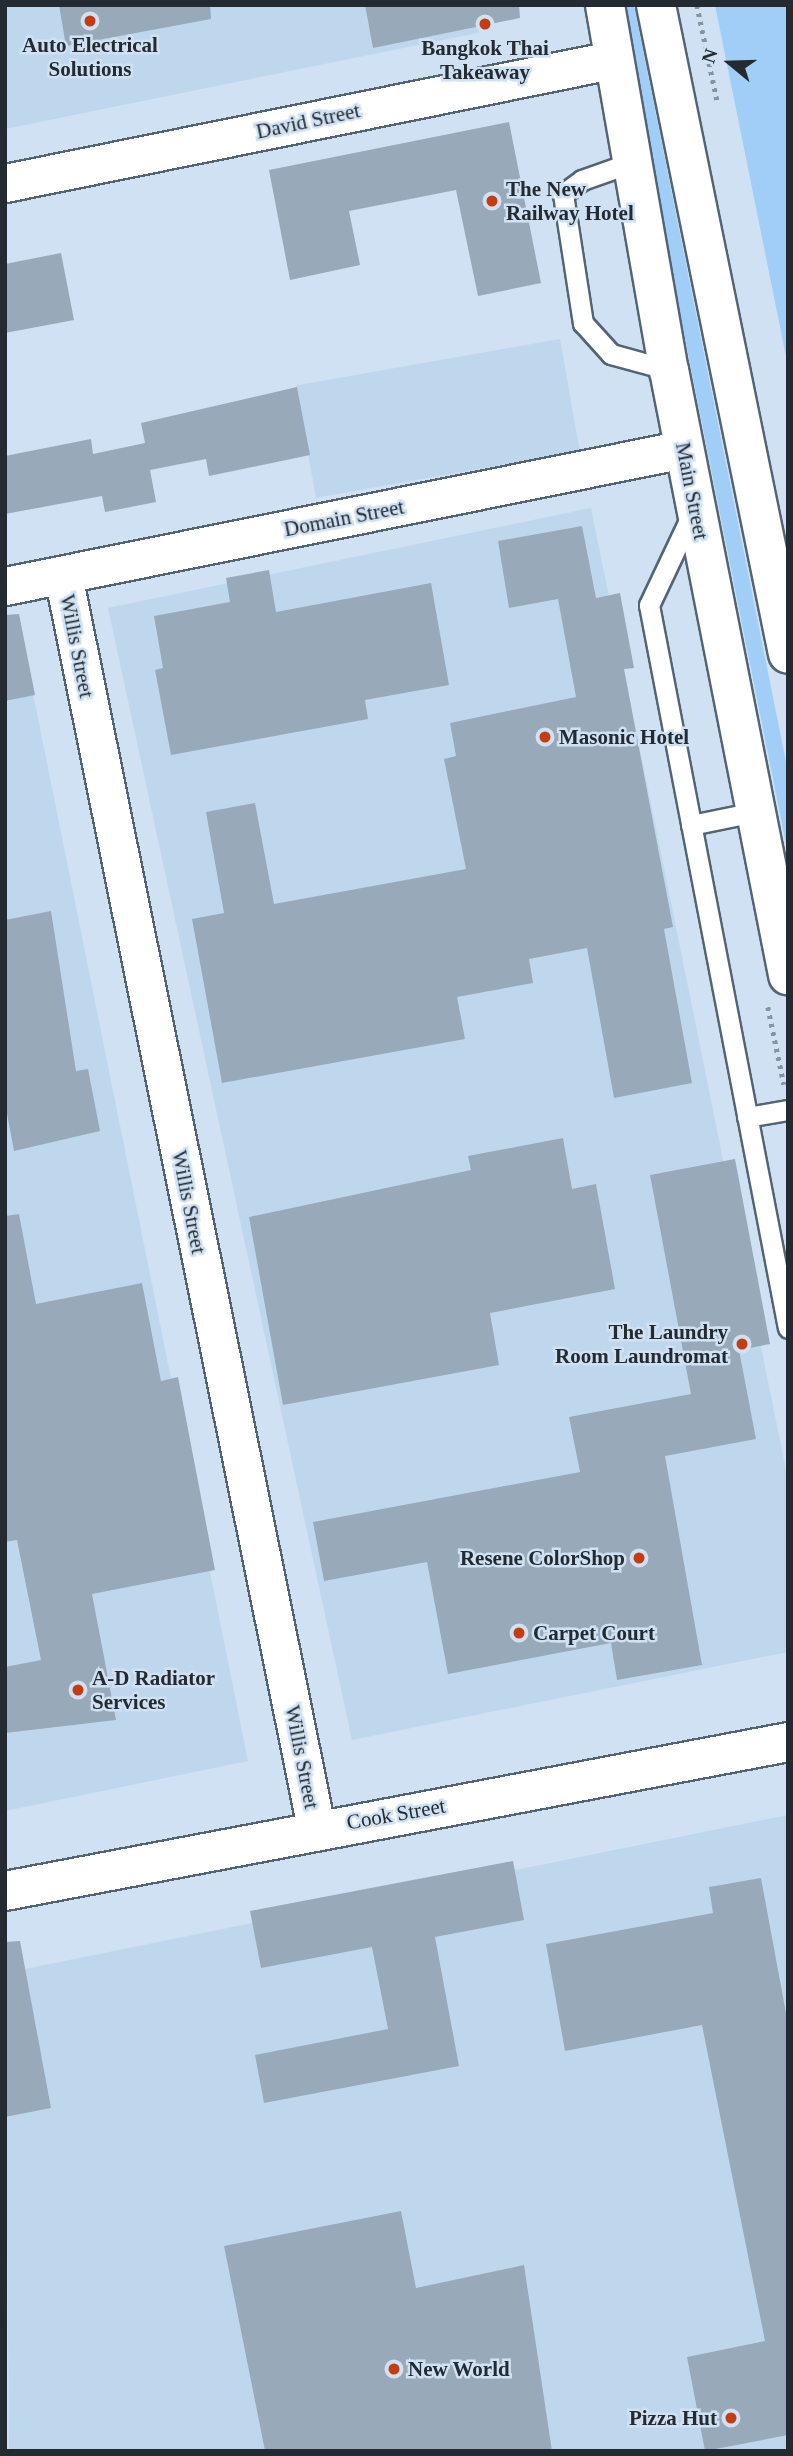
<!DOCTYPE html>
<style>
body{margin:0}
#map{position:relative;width:793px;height:2456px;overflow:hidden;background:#cfe1f2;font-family:"Times New Roman",serif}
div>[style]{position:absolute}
.built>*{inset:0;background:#bfd7ed;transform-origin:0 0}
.green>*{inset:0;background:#a1cef7}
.building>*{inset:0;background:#98aaba}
.path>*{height:4.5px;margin-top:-2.25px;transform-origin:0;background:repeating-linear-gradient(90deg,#8693a0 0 3.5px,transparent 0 8.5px)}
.roads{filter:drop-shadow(2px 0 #546472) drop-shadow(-2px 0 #546472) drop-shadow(0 2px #546472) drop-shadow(0 -2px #546472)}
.lane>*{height:19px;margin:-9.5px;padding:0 9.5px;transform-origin:9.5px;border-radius:9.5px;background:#fff}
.street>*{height:37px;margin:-18.5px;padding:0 18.5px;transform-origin:18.5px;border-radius:18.5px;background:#fff}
.secondary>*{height:38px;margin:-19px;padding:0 19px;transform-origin:19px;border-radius:19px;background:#fff}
.dots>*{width:19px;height:19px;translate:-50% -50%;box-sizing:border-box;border:4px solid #cfe1f2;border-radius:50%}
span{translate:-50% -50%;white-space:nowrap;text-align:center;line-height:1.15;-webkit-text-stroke:5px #cfe1f2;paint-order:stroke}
.poi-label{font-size:21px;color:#232a31;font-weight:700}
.left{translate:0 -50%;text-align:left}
.right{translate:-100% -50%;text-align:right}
.street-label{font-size:21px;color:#232a31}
.frame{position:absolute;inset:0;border:7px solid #232a31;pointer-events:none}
.north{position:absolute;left:695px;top:28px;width:70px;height:70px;-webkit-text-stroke:5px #cfe1f2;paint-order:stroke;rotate:289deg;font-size:19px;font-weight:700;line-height:28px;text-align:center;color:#232a31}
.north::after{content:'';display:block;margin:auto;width:24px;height:32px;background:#232a31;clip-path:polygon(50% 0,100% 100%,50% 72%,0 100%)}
</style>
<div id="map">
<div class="built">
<i style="clip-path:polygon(5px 5px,483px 5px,487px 31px,5px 129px)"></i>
<i style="left:560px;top:339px;width:114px;height:268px;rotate:80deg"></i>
<i style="clip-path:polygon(591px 508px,788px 1480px,788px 1652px,352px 1740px,108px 608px)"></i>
<i style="clip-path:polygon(19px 624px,248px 1761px,5px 1811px,5px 626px)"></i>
<i style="clip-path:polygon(788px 1815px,788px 2451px,9px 2451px,5px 1973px)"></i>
</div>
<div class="green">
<i style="clip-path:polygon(627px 5px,634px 5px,788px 772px,788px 854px,636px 93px)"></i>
<i style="clip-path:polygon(715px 5px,788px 5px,788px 366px)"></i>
</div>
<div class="building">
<i style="clip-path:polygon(59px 5px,210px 5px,211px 19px,66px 46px)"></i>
<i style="clip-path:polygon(365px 5px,519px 5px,520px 18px,373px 48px)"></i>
<i style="clip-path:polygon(509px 122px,541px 283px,478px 296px,456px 190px,349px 211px,360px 265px,290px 280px,269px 170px)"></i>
<i style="clip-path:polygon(61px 253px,74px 320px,5px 333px,5px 264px)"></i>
<i style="clip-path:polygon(297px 387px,310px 455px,209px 476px,206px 459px,150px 470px,156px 502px,105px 512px,102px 496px,5px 514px,5px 456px,91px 439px,93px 454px,145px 443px,141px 423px)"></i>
<i style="clip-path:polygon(582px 526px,596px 598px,620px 593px,634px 668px,624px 669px,673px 927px,664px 929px,692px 1083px,614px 1098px,587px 948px,529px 959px,533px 983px,457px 997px,465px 1039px,222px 1083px,192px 919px,224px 913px,206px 812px,255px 803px,274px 904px,466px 869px,444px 759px,456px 756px,450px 723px,576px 697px,558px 599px,509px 608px,498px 541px)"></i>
<i style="clip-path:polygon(269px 570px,276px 612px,431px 583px,449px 685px,365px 700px,368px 719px,171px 755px,155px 670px,163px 668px,154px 616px,230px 602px,226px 578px)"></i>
<i style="clip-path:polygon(19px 614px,35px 695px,5px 701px,5px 615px)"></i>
<i style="clip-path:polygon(51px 911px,76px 1071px,88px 1069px,100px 1131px,14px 1151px,5px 1103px,5px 920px)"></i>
<i style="clip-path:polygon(563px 1138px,572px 1189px,596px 1184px,615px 1289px,490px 1313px,499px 1365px,283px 1405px,249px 1217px,471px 1170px,468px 1156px)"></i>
<i style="clip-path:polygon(735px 1159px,770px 1344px,739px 1350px,756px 1439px,665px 1456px,702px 1665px,617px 1680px,611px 1643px,448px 1674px,427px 1562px,324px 1581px,313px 1522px,580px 1472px,569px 1417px,691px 1394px,650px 1175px)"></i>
<i style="clip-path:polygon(19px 1214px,36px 1304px,142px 1283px,161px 1381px,178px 1377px,215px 1570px,92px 1594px,116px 1720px,5px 1733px,5px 1667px,41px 1660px,17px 1540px,5px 1542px,5px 1216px)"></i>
<i style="clip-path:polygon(513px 1861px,524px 1920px,435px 1937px,459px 2066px,264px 2103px,255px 2055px,388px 2029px,372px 1947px,261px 1968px,250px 1911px)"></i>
<i style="clip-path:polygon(761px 1878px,788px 2024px,788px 2435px,705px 2451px,687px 2357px,765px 2341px,702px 2025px,565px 2051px,546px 1944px,713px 1913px,709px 1887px)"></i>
<i style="clip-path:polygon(20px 1941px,51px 2108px,5px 2117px,5px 1942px)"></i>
<i style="clip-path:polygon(401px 2211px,416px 2288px,524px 2265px,552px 2451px,265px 2451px,224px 2246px)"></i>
</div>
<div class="path">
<i style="left:697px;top:5px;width:97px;rotate:78.1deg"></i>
<i style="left:768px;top:1007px;width:79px;rotate:78.3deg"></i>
</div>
<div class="roads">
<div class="lane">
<i style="left:630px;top:163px;width:51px;rotate:160.5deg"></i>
<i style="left:582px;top:180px;width:24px;rotate:144deg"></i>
<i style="left:563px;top:194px;width:131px;rotate:81.2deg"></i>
<i style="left:583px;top:323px;width:42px;rotate:47.9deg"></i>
<i style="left:611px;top:354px;width:60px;rotate:15.4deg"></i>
<i style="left:693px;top:512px;width:103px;rotate:115.3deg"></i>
<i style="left:649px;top:605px;width:736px;rotate:79.12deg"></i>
<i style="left:691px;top:825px;width:65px;rotate:-11.5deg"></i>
<i style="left:747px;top:1117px;width:42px;rotate:-9.7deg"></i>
</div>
<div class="street">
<i style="left:5px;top:183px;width:618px;rotate:-11.47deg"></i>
<i style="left:63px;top:575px;width:1278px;rotate:78.58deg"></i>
<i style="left:5px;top:586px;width:693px;rotate:-11.41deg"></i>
</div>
<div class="secondary">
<i style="left:605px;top:5px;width:371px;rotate:80.1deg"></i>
<i style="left:669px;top:370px;width:617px;rotate:78.87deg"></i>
<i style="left:656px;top:5px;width:662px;rotate:78.5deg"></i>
<i style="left:5px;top:1891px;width:797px;rotate:-10.77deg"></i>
</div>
</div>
<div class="dots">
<i style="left:90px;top:21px;background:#c43c0f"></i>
<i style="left:485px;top:24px;background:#c43c0f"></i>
<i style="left:492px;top:201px;background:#c43c0f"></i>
<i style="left:545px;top:737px;background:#c43c0f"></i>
<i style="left:742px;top:1344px;background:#c43c0f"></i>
<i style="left:639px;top:1558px;background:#c43c0f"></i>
<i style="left:519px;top:1633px;background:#c43c0f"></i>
<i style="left:78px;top:1690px;background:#c43c0f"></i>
<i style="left:394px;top:2369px;background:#c43c0f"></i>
<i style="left:731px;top:2418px;background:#c43c0f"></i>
</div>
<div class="poi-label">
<span style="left:90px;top:57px">Auto Electrical<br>Solutions</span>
<span style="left:485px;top:60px">Bangkok Thai<br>Takeaway</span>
<span class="left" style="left:506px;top:201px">The New<br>Railway Hotel</span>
<span class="left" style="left:559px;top:737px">Masonic Hotel</span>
<span class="right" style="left:728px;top:1344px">The Laundry<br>Room Laundromat</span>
<span class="right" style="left:625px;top:1558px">Resene ColorShop</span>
<span class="left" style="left:533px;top:1633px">Carpet Court</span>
<span class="left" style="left:92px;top:1690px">A-D Radiator<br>Services</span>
<span class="left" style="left:408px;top:2369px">New World</span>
<span class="right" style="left:717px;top:2418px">Pizza Hut</span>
</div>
<div class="street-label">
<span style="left:308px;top:121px;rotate:-12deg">David Street</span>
<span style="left:692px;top:491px;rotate:79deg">Main Street</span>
<span style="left:344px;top:518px;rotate:-11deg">Domain Street</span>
<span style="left:77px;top:646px;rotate:79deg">Willis Street</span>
<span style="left:189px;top:1202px;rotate:79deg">Willis Street</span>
<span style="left:302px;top:1757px;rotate:79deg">Willis Street</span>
<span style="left:396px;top:1814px;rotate:-10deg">Cook Street</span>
</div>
<div class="frame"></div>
<div class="north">N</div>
</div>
